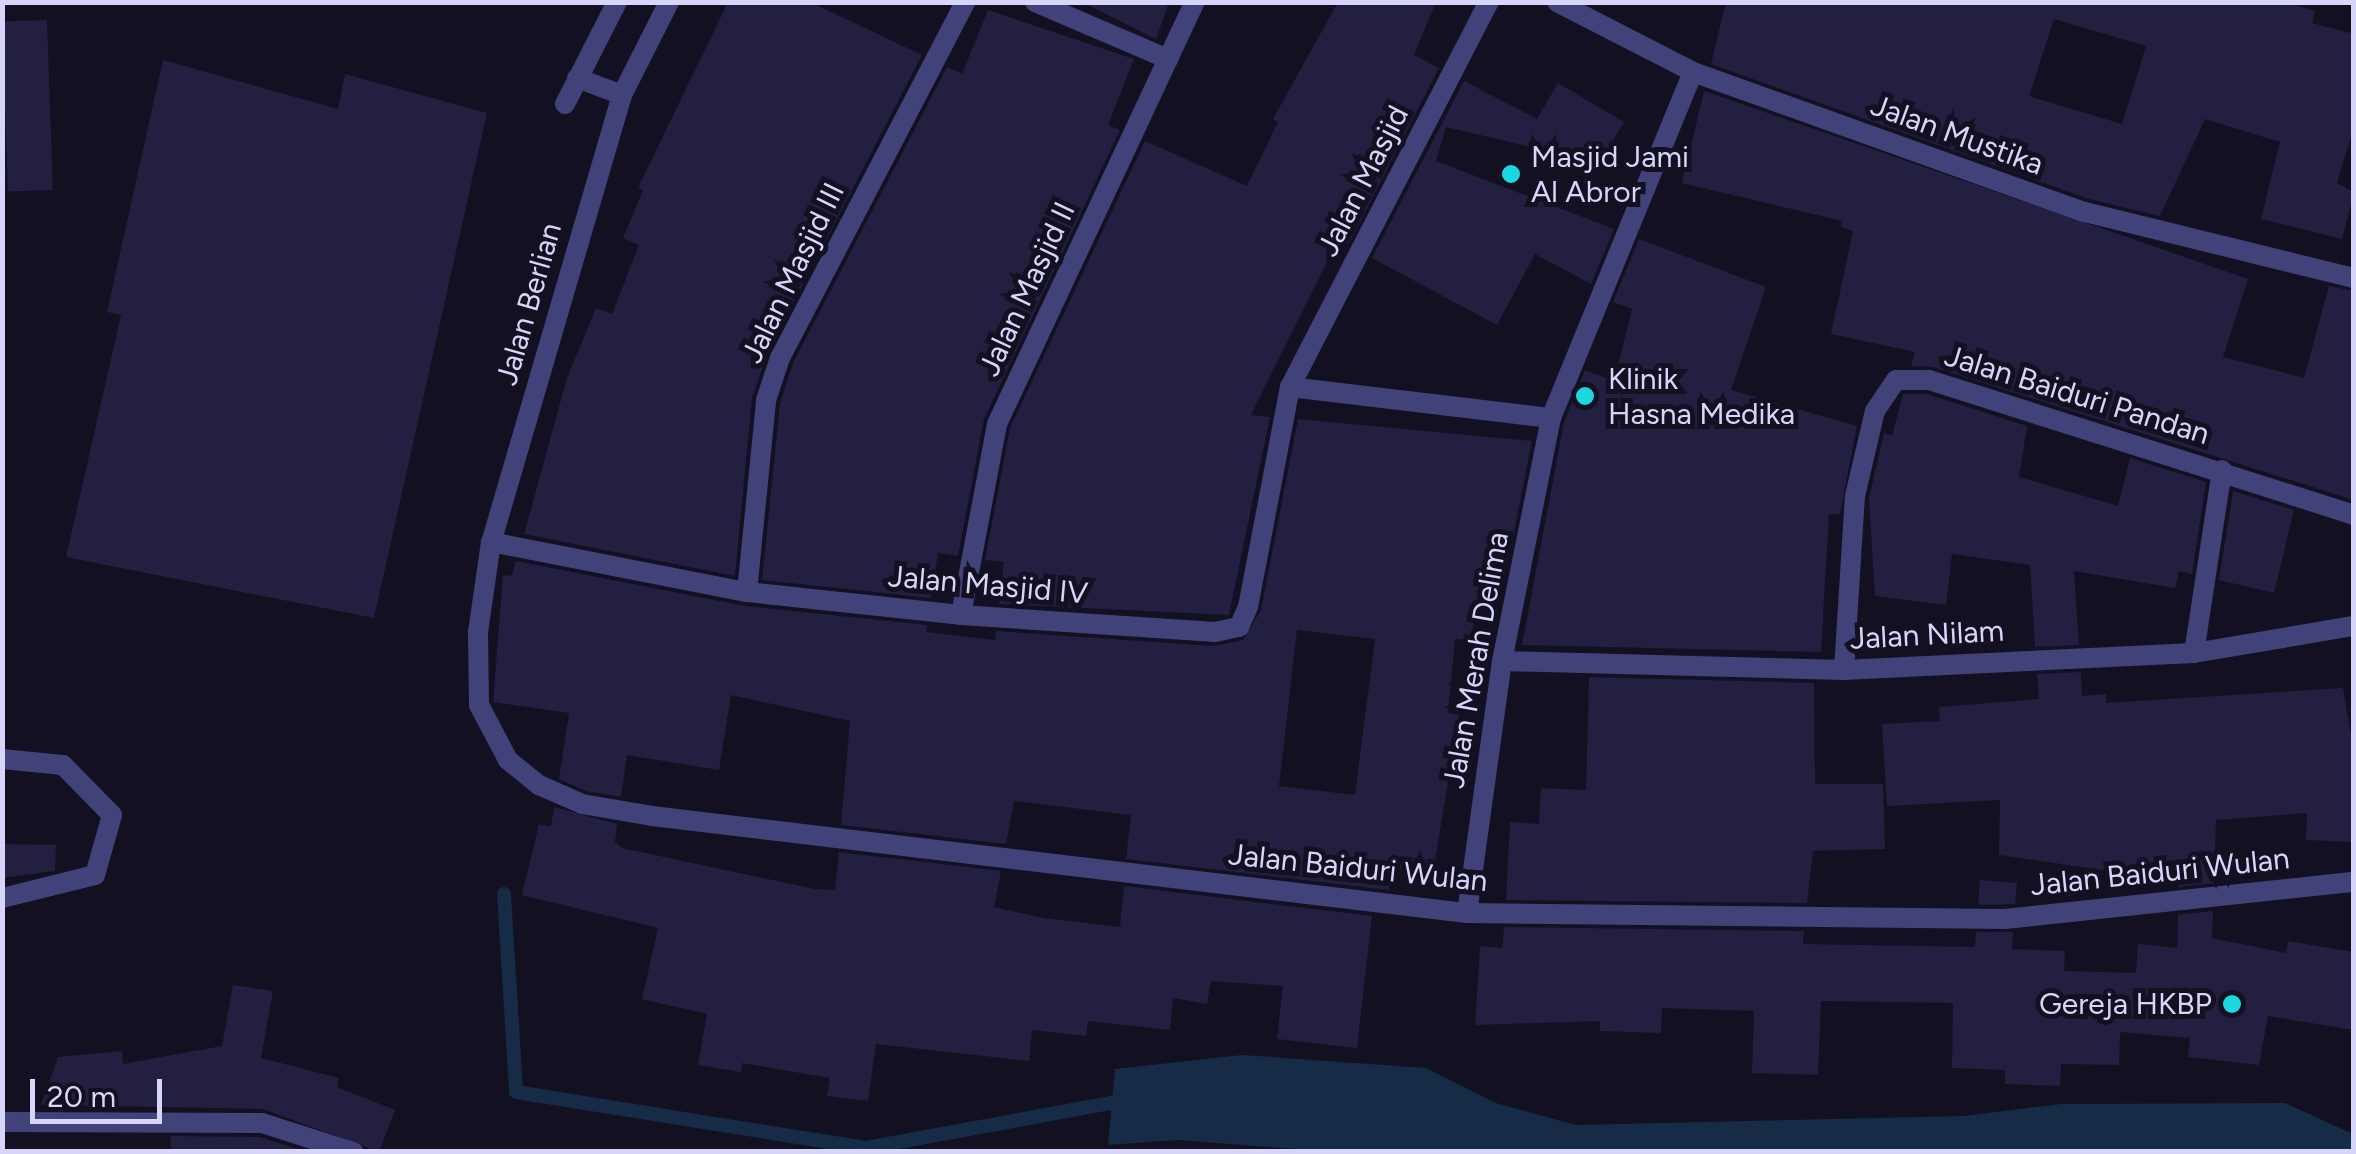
<!DOCTYPE html>
<style>
body{margin:0}
#map{position:relative;width:2356px;height:1154px;overflow:hidden;background:#121021;font-family:Figtree,sans-serif}
div>[style]{position:absolute}
.water>*{inset:0;background:#162b46}
.stream>*{height:14px;margin:-7px;padding:0 7px;transform-origin:7px;border-radius:7px;background:#162b46}
.building>*{inset:0;background:#231f40;transform-origin:0 0}
.street>*{height:20px;margin:-10px;padding:0 10px;transform-origin:10px;border-radius:10px;background:#41427a}
.dots>*{width:28px;height:28px;translate:-50% -50%;box-sizing:border-box;border:5px solid #121021;border-radius:50%}
span{translate:-50% -50%;white-space:nowrap;text-align:center;line-height:1.15;-webkit-text-stroke:10px #121021;paint-order:stroke}
.street-label{font-size:30px;color:#d7d5fa}
.poi-label{font-size:30px;color:#d7d5fa}
.left{translate:0 -50%;text-align:left}
.right{translate:-100% -50%;text-align:right}
.frame{position:absolute;inset:0;border:5px solid #d7d5fa;pointer-events:none}
.scale{position:absolute;left:30px;top:1079px;width:132px;height:45px;box-sizing:border-box;border:5px solid #d7d5fa;border-top:0;padding-left:12px;font-size:30px;line-height:35px;white-space:nowrap;color:#d7d5fa;-webkit-text-stroke:8px #121021;paint-order:stroke}
</style>
<div id="map">
<div class="water">
<i style="clip-path:polygon(1242px 1055px,1426px 1068px,1496px 1103px,1576px 1125px,1963px 1116px,2061px 1104px,2285px 1103px,2353px 1134px,2353px 1151px,1337px 1152px,1177px 1140px,1108px 1145px,1115px 1069px)"></i>
</div>
<div class="stream">
<i style="left:504px;top:894px;width:198px;rotate:86.5deg"></i>
<i style="left:516px;top:1092px;width:354px;rotate:9.1deg"></i>
<i style="left:866px;top:1148px;width:266px;rotate:-10.4deg"></i>
</div>
<div class="building">
<i style="clip-path:polygon(728px 2px,810px 2px,922px 55px,767px 354px,752px 398px,735px 576px,524px 534px,567px 378px,596px 308px,612px 314px,639px 245px,623px 238px,643px 190px,638px 188px)"></i>
<i style="clip-path:polygon(1082px 2px,1169px 2px,1156px 39px)"></i>
<i style="clip-path:polygon(1338px 2px,1436px 2px,1414px 55px,1439px 68px,1348px 245px,1338px 240px,1251px 415px,1270px 417px,1229px 615px,999px 604px,1004px 562px,985px 560px,1010px 428px,1145px 141px,1247px 186px,1278px 122px,1273px 119px)"></i>
<i style="clip-path:polygon(evenodd,1726px 2px,2284px 2px,2315px 11px,2312px 23px,2354px 34px,2354px 126px,2337px 183px,2354px 192px,2342px 239px,2261px 219px,2280px 142px,2205px 119px,2160px 216px,2089px 199px,1711px 64px,1726px 2px,2054px 19px,2146px 46px,2122px 124px,2029px 96px,2054px 19px)"></i>
<i style="clip-path:polygon(988px 10px,1134px 59px,1108px 125px,1120px 130px,984px 419px,958px 556px,938px 553px,931px 598px,762px 580px,780px 403px,793px 363px,947px 67px,962px 74px)"></i>
<i style="left:47px;top:20px;width:170px;height:45px;rotate:88deg"></i>
<i style="clip-path:polygon(163px 60px,338px 109px,345px 74px,487px 113px,374px 618px,66px 557px,121px 315px,107px 312px)"></i>
<i style="clip-path:polygon(1464px 81px,1537px 119px,1558px 83px,1624px 122px,1599px 163px,1446px 127px,1436px 161px,1614px 229px,1591px 284px,1535px 254px,1497px 325px,1372px 258px)"></i>
<i style="clip-path:polygon(1704px 91px,2248px 279px,2223px 357px,2304px 378px,2329px 286px,2354px 291px,2354px 500px,1933px 367px,1911px 366px,1915px 352px,1831px 334px,1853px 231px,1841px 227px,1842px 221px,1682px 183px)"></i>
<i style="clip-path:polygon(1639px 239px,1766px 287px,1731px 390px,1857px 426px,1840px 514px,1829px 514px,1821px 652px,1522px 645px,1564px 422px,1585px 370px,1614px 381px,1632px 309px,1613px 302px)"></i>
<i style="clip-path:polygon(1903px 394px,1927px 394px,2027px 426px,2019px 477px,2118px 506px,2130px 458px,2206px 482px,2192px 574px,2179px 571px,2175px 588px,2074px 571px,2079px 645px,2035px 647px,2030px 565px,1952px 554px,1946px 605px,1875px 596px,1869px 498px,1884px 433px,1892px 436px)"></i>
<i style="clip-path:polygon(evenodd,1298px 419px,1532px 441px,1505px 577px,1482px 574px,1471px 640px,1455px 639px,1448px 713px,1459px 715px,1433px 873px,1391px 868px,1389px 890px,1126px 859px,1131px 815px,1014px 801px,1006px 844px,841px 825px,850px 721px,731px 695px,719px 770px,627px 755px,621px 797px,586px 791px,559px 779px,569px 713px,493px 702px,503px 575px,512px 576px,516px 561px,745px 606px,927px 625px,926px 632px,995px 640px,996px 631px,1214px 646px,1243px 640px,1261px 610px,1298px 419px,1297px 630px,1375px 639px,1355px 795px,1279px 786px,1297px 630px)"></i>
<i style="clip-path:polygon(2233px 491px,2294px 510px,2274px 593px,2219px 580px)"></i>
<i style="clip-path:polygon(2081px 672px,2082px 696px,2106px 694px,2106px 703px,2343px 688px,2354px 753px,2354px 842px,2306px 840px,2307px 813px,2216px 820px,2214px 883px,2178px 887px,2178px 881px,1999px 855px,2000px 800px,1887px 806px,1882px 724px,1940px 721px,1939px 707px,2039px 699px,2037px 674px)"></i>
<i style="clip-path:polygon(1589px 677px,1814px 683px,1815px 784px,1883px 784px,1885px 849px,1813px 851px,1807px 903px,1506px 900px,1510px 822px,1539px 824px,1541px 788px,1586px 790px)"></i>
<i style="clip-path:polygon(554px 807px,617px 824px,615px 842px,622px 848px,815px 889px,835px 890px,839px 852px,1001px 871px,994px 907px,1043px 918px,1120px 927px,1124px 886px,1372px 916px,1357px 1048px,1277px 1039px,1283px 986px,1211px 981px,1207px 1004px,1173px 998px,1170px 1030px,1088px 1021px,1086px 1036px,1032px 1030px,1029px 1061px,876px 1044px,868px 1101px,827px 1096px,830px 1078px,742px 1063px,741px 1072px,698px 1065px,707px 1014px,642px 999px,658px 928px,522px 895px,539px 824px,551px 827px)"></i>
<i style="clip-path:polygon(2px 844px,56px 845px,55px 871px,2px 878px)"></i>
<i style="clip-path:polygon(1980px 880px,2017px 883px,2015px 904px,1978px 905px)"></i>
<i style="clip-path:polygon(2213px 911px,2212px 938px,2286px 953px,2288px 941px,2354px 952px,2354px 1030px,2268px 1016px,2259px 1065px,2188px 1057px,2190px 1038px,2120px 1032px,2119px 1065px,2061px 1064px,2060px 1086px,2005px 1084px,2005px 1070px,1952px 1068px,1953px 1003px,1821px 1001px,1818px 1075px,1752px 1073px,1754px 1011px,1662px 1008px,1661px 1033px,1600px 1031px,1600px 1021px,1475px 1025px,1480px 946px,1502px 948px,1504px 927px,1804px 931px,1803px 944px,1975px 947px,1976px 932px,2013px 932px,2012px 949px,2065px 951px,2064px 971px,2136px 973px,2138px 944px,2177px 948px,2178px 915px)"></i>
<i style="clip-path:polygon(233px 985px,273px 991px,261px 1058px,339px 1078px,337px 1087px,395px 1110px,379px 1152px,263px 1109px,41px 1105px,58px 1057px,122px 1051px,123px 1064px,222px 1046px)"></i>
<i style="clip-path:polygon(170px 1136px,260px 1137px,306px 1152px,172px 1152px)"></i>
</div>
<div class="street">
<i style="left:669px;top:2px;width:104px;rotate:116.8deg"></i>
<i style="left:622px;top:95px;width:466px;rotate:106.3deg"></i>
<i style="left:491px;top:542px;width:91px;rotate:98.2deg"></i>
<i style="left:478px;top:632px;width:73px;rotate:89.2deg"></i>
<i style="left:479px;top:705px;width:62px;rotate:62.2deg"></i>
<i style="left:508px;top:760px;width:40px;rotate:39deg"></i>
<i style="left:539px;top:785px;width:47px;rotate:23.8deg"></i>
<i style="left:582px;top:804px;width:71px;rotate:9.7deg"></i>
<i style="left:652px;top:816px;width:821px;rotate:6.79deg"></i>
<i style="left:1467px;top:913px;width:538px;rotate:0.64deg"></i>
<i style="left:2005px;top:919px;width:351px;rotate:-6.1deg"></i>
<i style="left:1035px;top:2px;width:145px;rotate:23.2deg"></i>
<i style="left:1557px;top:2px;width:153px;rotate:27.2deg"></i>
<i style="left:1693px;top:72px;width:416px;rotate:19.7deg"></i>
<i style="left:2085px;top:212px;width:277px;rotate:13.8deg"></i>
<i style="left:577px;top:78px;width:48px;rotate:20.7deg"></i>
<i style="left:565px;top:104px;width:114px;rotate:-63deg"></i>
<i style="left:1290px;top:387px;width:263px;rotate:6.8deg"></i>
<i style="left:491px;top:542px;width:261px;rotate:11.1deg"></i>
<i style="left:747px;top:592px;width:215px;rotate:6.1deg"></i>
<i style="left:961px;top:615px;width:255px;rotate:3.8deg"></i>
<i style="left:1215px;top:632px;width:25px;rotate:-12deg"></i>
<i style="left:1239px;top:627px;width:22px;rotate:-66deg"></i>
<i style="left:1248px;top:607px;width:224px;rotate:-79.2deg"></i>
<i style="left:1290px;top:387px;width:433px;rotate:-62.7deg"></i>
<i style="left:747px;top:592px;width:193px;rotate:-84.3deg"></i>
<i style="left:766px;top:400px;width:44px;rotate:-71.6deg"></i>
<i style="left:780px;top:358px;width:401px;rotate:-62.5deg"></i>
<i style="left:961px;top:615px;width:194px;rotate:-79.3deg"></i>
<i style="left:997px;top:424px;width:466px;rotate:-64.9deg"></i>
<i style="left:2194px;top:653px;width:185px;rotate:-81.3deg"></i>
<i style="left:1502px;top:661px;width:342px;rotate:1.5deg"></i>
<i style="left:1844px;top:670px;width:350px;rotate:-2.8deg"></i>
<i style="left:2194px;top:653px;width:162px;rotate:-9.6deg"></i>
<i style="left:1844px;top:670px;width:174px;rotate:-86.4deg"></i>
<i style="left:1855px;top:496px;width:87px;rotate:-76.8deg"></i>
<i style="left:1875px;top:411px;width:37px;rotate:-56deg"></i>
<i style="left:1896px;top:380px;width:33px"></i>
<i style="left:1929px;top:380px;width:446px;rotate:17.6deg"></i>
<i style="left:2px;top:759px;width:61px;rotate:5.6deg"></i>
<i style="left:63px;top:765px;width:70px;rotate:45.6deg"></i>
<i style="left:112px;top:815px;width:62px;rotate:105.8deg"></i>
<i style="left:95px;top:875px;width:96px;rotate:166.1deg"></i>
<i style="left:1467px;top:913px;width:254px;rotate:-82.1deg"></i>
<i style="left:1502px;top:661px;width:248px;rotate:-78.6deg"></i>
<i style="left:1551px;top:418px;width:374px;rotate:-67.7deg"></i>
<i style="left:2px;top:1122px;width:260px;rotate:0.2deg"></i>
<i style="left:262px;top:1123px;width:96px;rotate:17.7deg"></i>
</div>
<div class="dots">
<i style="left:1511px;top:174px;background:#1bd8e0"></i>
<i style="left:1585px;top:396px;background:#1bd8e0"></i>
<i style="left:2232px;top:1004px;background:#1bd8e0"></i>
</div>
<div class="street-label">
<span style="left:1957px;top:135px;rotate:20deg">Jalan Mustika</span>
<span style="left:1363px;top:181px;rotate:-63deg">Jalan Masjid</span>
<span style="left:793px;top:273px;rotate:-64deg">Jalan Masjid III</span>
<span style="left:1027px;top:289px;rotate:-65deg">Jalan Masjid II</span>
<span style="left:529px;top:304px;rotate:-74deg">Jalan Berlian</span>
<span style="left:2077px;top:395px;rotate:17deg">Jalan Baiduri Pandan</span>
<span style="left:988px;top:585px;rotate:5deg">Jalan Masjid IV</span>
<span style="left:1927px;top:635px;rotate:-3deg">Jalan Nilam</span>
<span style="left:1476px;top:660px;rotate:-80deg">Jalan Merah Delima</span>
<span style="left:1358px;top:868px;rotate:6deg">Jalan Baiduri Wulan</span>
<span style="left:2160px;top:872px;rotate:-6deg">Jalan Baiduri Wulan</span>
</div>
<div class="poi-label">
<span class="left" style="left:1531px;top:174px">Masjid Jami<br>Al Abror</span>
<span class="left" style="left:1608px;top:396px">Klinik<br>Hasna Medika</span>
<span class="right" style="left:2212px;top:1004px">Gereja HKBP</span>
</div>
<div class="frame"></div>
<div class="scale">20 m</div>
</div>
